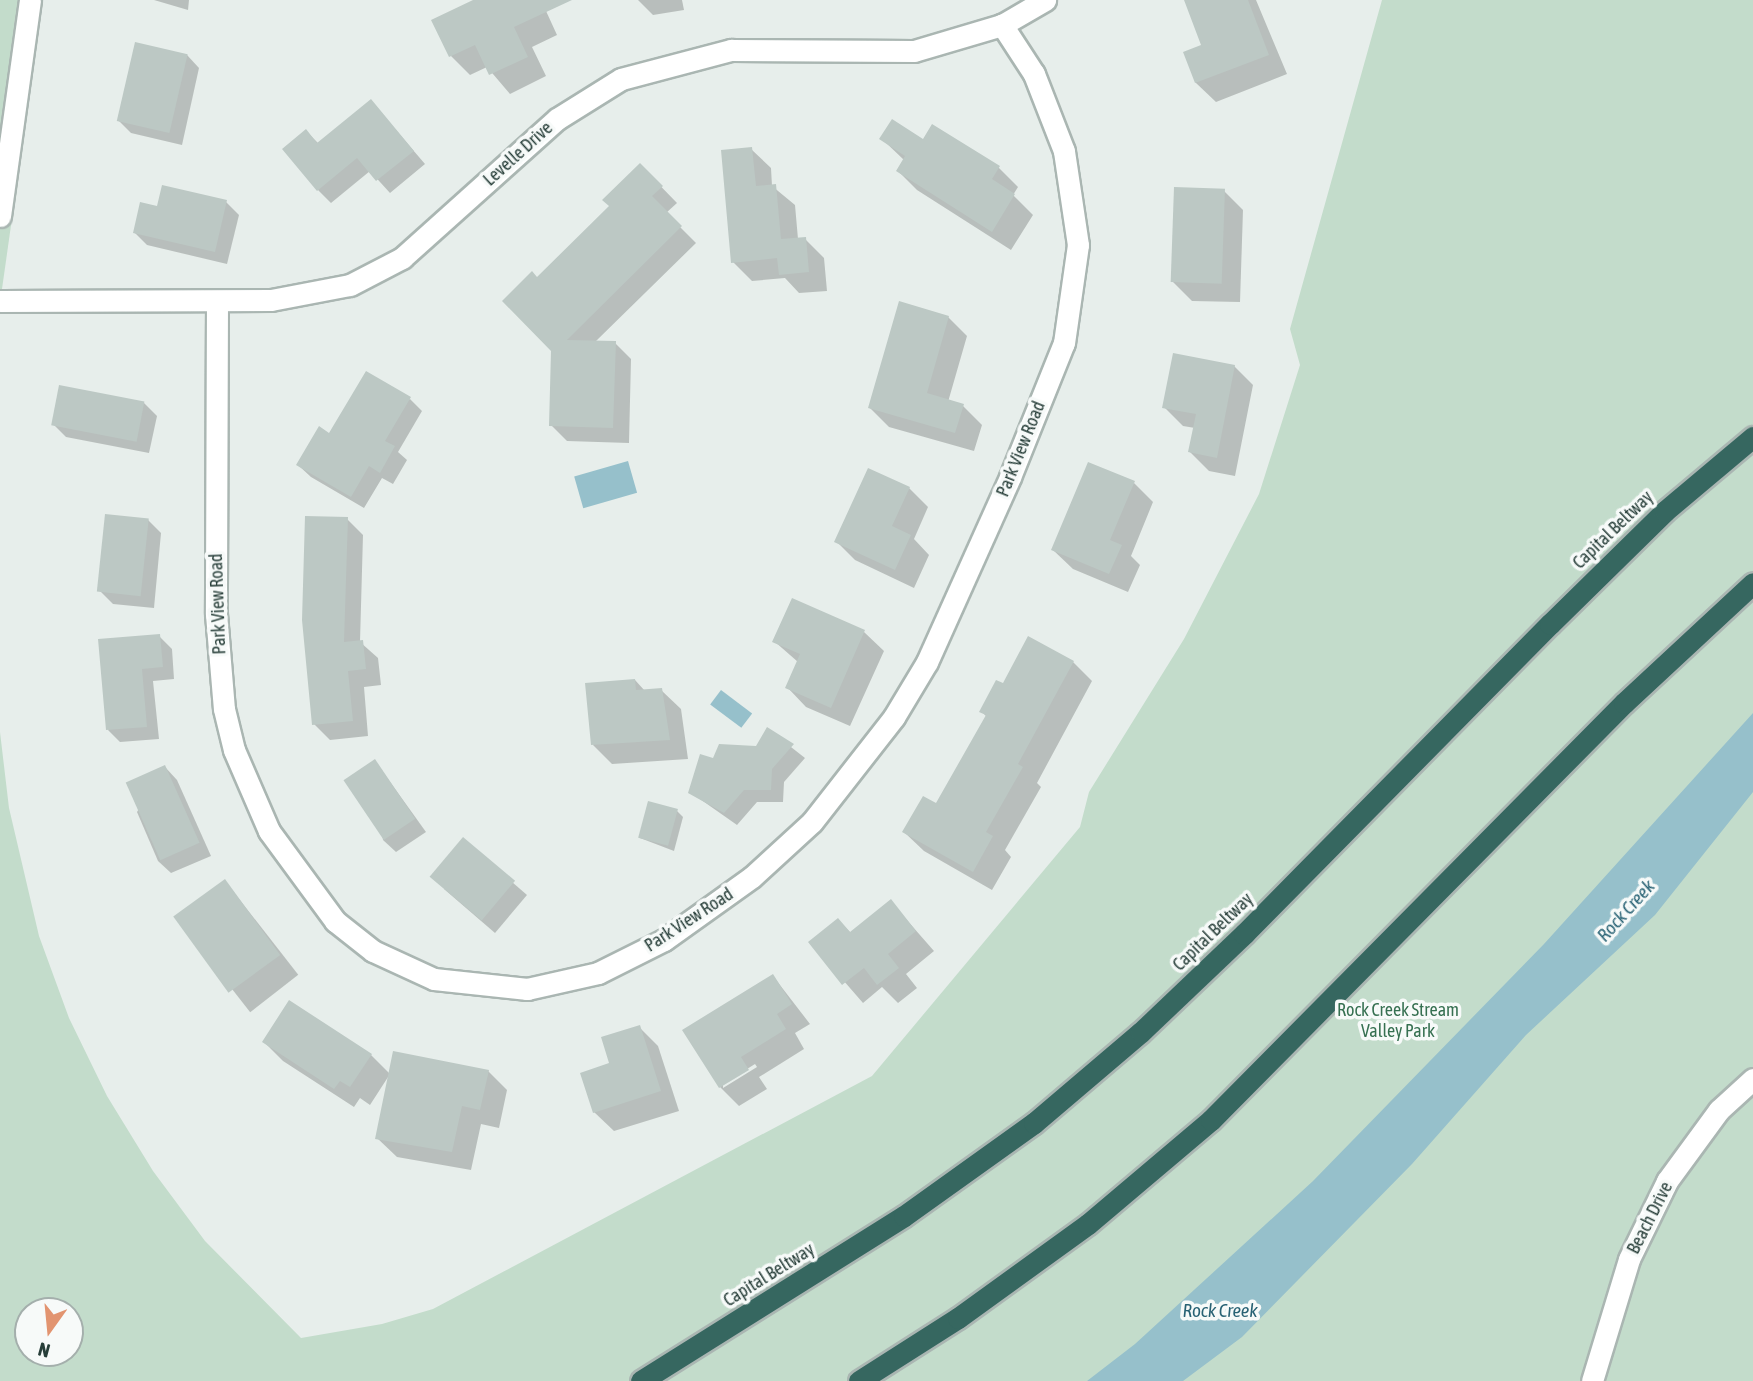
<!DOCTYPE html>
<style>
body{margin:0}
#map{position:relative;width:1753px;height:1381px;overflow:hidden;background:#e7eeeb;font-family:"Asap Condensed",sans-serif}
div>[style]{position:absolute}
.green>*{inset:0;background:#c3dccb}
.water>*{inset:0;background:#96c0cb;transform-origin:0 0}
.shadow>*{inset:0;background:#0003;transform-origin:0 0}
.building>*{inset:0;background:#bcc8c4;transform-origin:0 0}
.roads{filter:drop-shadow(2px 0 #aab6b2) drop-shadow(-2px 0 #aab6b2) drop-shadow(0 2px #aab6b2) drop-shadow(0 -2px #aab6b2)}
.minor>*{height:21px;margin:-10.5px;padding:0 10.5px;transform-origin:10.5px;border-radius:10.5px;background:#fff}
.highway>*{height:21px;margin:-10.5px;padding:0 10.5px;transform-origin:10.5px;border-radius:10.5px;background:#366760}
span{translate:-50% -50%;white-space:nowrap;text-align:center;line-height:1.15;-webkit-text-stroke:7px #f7faf9;paint-order:stroke}
.street-label{font-size:18px;color:#273e39}
.park-label{font-size:18px;color:#367051}
.water-label{font-size:19px;color:#286274;font-style:italic}
.north{position:absolute;left:14px;top:1297px;width:70px;height:70px;box-sizing:border-box;background:#f7faf9;border:2px solid #a4afac;border-radius:50%;rotate:195deg;font-size:19px;font-weight:700;line-height:28px;text-align:center;color:#273e39}
.north::after{content:'';display:block;margin:auto;width:24px;height:32px;background:#e29470;clip-path:polygon(50% 0,100% 100%,50% 72%,0 100%)}
</style>
<div id="map">
<div class="green">
<i style="clip-path:polygon(0 0,43px 0,0 303px)"></i>
<i style="clip-path:polygon(evenodd,1382px 0,1753px 0,1753px 1381px,0 1381px,0 732px,9px 808px,39px 936px,69px 1018px,107px 1096px,153px 1171px,205px 1241px,301px 1338px,382px 1324px,433px 1309px,872px 1076px,1080px 827px,1089px 792px,1184px 639px,1259px 494px,1300px 365px,1290px 329px,1382px 0,28px 1311px,70px 1311px,70px 1353px,28px 1353px,28px 1311px)"></i>
</div>
<div class="water">
<i style="left:628px;top:461px;width:33px;height:56px;rotate:74deg"></i>
<i style="left:721px;top:690px;width:39px;height:18px;rotate:37deg"></i>
<i style="clip-path:polygon(1753px 713px,1753px 792px,1655px 915px,1526px 1035px,1412px 1164px,1242px 1337px,1183px 1381px,1087px 1381px,1135px 1344px,1313px 1181px,1544px 944px)"></i>
</div>
<div class="shadow">
<i style="clip-path:polygon(154px 0,189px 0,188px 10px)"></i>
<i style="clip-path:polygon(477px 0,541px 0,557px 35px,532px 47px,546px 76px,510px 94px,487px 67px,470px 75px,451px 56px)"></i>
<i style="clip-path:polygon(638px 0,682px 0,684px 10px,653px 15px)"></i>
<i style="clip-path:polygon(1202px 0,1256px 0,1287px 74px,1216px 102px,1196px 83px,1185px 53px,1203px 46px)"></i>
<i style="clip-path:polygon(187px 55px,199px 68px,182px 145px,131px 133px,118px 120px)"></i>
<i style="clip-path:polygon(371px 101px,425px 164px,390px 193px,370px 171px,331px 203px,318px 190px,306px 131px,319px 144px)"></i>
<i style="clip-path:polygon(882px 139px,923px 141px,999px 168px,1018px 187px,1013px 195px,1033px 215px,1011px 250px,917px 190px,898px 171px,904px 160px)"></i>
<i style="clip-path:polygon(751px 149px,771px 168px,772px 186px,795px 205px,798px 239px,805px 239px,824px 258px,827px 291px,799px 293px,785px 278px,752px 281px,733px 262px)"></i>
<i style="clip-path:polygon(640px 165px,677px 203px,666px 213px,696px 243px,595px 342px,615px 343px,631px 359px,629px 443px,567px 441px,551px 425px,553px 350px,537px 278px,611px 206px)"></i>
<i style="clip-path:polygon(1224px 191px,1243px 210px,1240px 302px,1192px 301px,1173px 282px)"></i>
<i style="clip-path:polygon(226px 202px,239px 215px,227px 264px,147px 245px,135px 233px,158px 208px)"></i>
<i style="clip-path:polygon(948px 317px,967px 336px,948px 402px,963px 406px,982px 425px,974px 451px,889px 427px,870px 408px)"></i>
<i style="clip-path:polygon(1234px 366px,1253px 385px,1235px 476px,1209px 471px,1190px 452px,1195px 428px,1183px 426px,1164px 407px)"></i>
<i style="clip-path:polygon(410px 399px,422px 411px,398px 452px,407px 460px,393px 484px,382px 478px,364px 508px,311px 477px,298px 465px,330px 435px)"></i>
<i style="clip-path:polygon(144px 403px,157px 416px,149px 453px,66px 437px,53px 424px)"></i>
<i style="clip-path:polygon(1134px 483px,1153px 502px,1131px 556px,1140px 565px,1128px 592px,1073px 569px,1053px 550px)"></i>
<i style="clip-path:polygon(909px 488px,928px 507px,914px 539px,929px 555px,914px 588px,855px 560px,836px 541px)"></i>
<i style="clip-path:polygon(347px 519px,363px 535px,360px 642px,378px 658px,381px 685px,364px 687px,368px 736px,330px 740px,314px 724px)"></i>
<i style="clip-path:polygon(148px 520px,161px 533px,154px 608px,113px 604px,100px 591px)"></i>
<i style="clip-path:polygon(792px 600px,864px 632px,884px 651px,850px 726px,806px 707px,787px 687px,798px 662px,774px 641px)"></i>
<i style="clip-path:polygon(159px 636px,172px 649px,174px 679px,153px 681px,159px 739px,120px 742px,108px 730px)"></i>
<i style="clip-path:polygon(1073px 662px,1092px 681px,1037px 783px,1041px 787px,1005px 850px,1011px 857px,992px 890px,924px 851px,904px 832px,936px 806px,987px 717px,981px 711px,1004px 686px)"></i>
<i style="clip-path:polygon(635px 680px,645px 691px,661px 690px,681px 709px,688px 759px,612px 764px,593px 745px)"></i>
<i style="clip-path:polygon(768px 729px,805px 758px,784px 782px,783px 802px,757px 802px,737px 825px,690px 792px,714px 760px,757px 748px)"></i>
<i style="clip-path:polygon(375px 761px,426px 832px,396px 852px,383px 840px)"></i>
<i style="clip-path:polygon(165px 767px,177px 780px,211px 856px,171px 873px,158px 861px,137px 812px)"></i>
<i style="clip-path:polygon(677px 811px,683px 817px,674px 851px,640px 838px)"></i>
<i style="clip-path:polygon(463px 839px,527px 895px,495px 933px,444px 889px)"></i>
<i style="left:225px;top:881px;width:119px;height:61px;rotate:52deg"></i>
<i style="clip-path:polygon(891px 902px,934px 951px,906px 974px,917px 988px,898px 1003px,882px 987px,863px 1003px,810px 942px,838px 920px,851px 933px)"></i>
<i style="clip-path:polygon(evenodd,773px 976px,810px 1024px,795px 1033px,804px 1049px,759px 1077px,767px 1089px,739px 1106px,720px 1087px,773px 976px,755px 1064px,757px 1067px,723px 1088px,723px 1084px,755px 1064px)"></i>
<i style="clip-path:polygon(639px 1027px,658px 1046px,679px 1111px,614px 1131px,594px 1112px)"></i>
<i style="clip-path:polygon(264px 1042px,371px 1055px,390px 1074px,370px 1105px,360px 1098px,354px 1107px,283px 1061px)"></i>
<i style="clip-path:polygon(488px 1071px,507px 1090px,499px 1128px,481px 1124px,471px 1170px,397px 1157px,377px 1138px)"></i>
</div>
<div class="building">
<i style="clip-path:polygon(473px 0,572px 0,514px 27px,528px 57px,489px 75px,475px 45px,449px 57px,431px 20px)"></i>
<i style="clip-path:polygon(1184px 0,1248px 0,1269px 55px,1195px 83px,1183px 52px,1201px 45px)"></i>
<i style="left:135px;top:42px;width:54px;height:81px;rotate:13deg"></i>
<i style="clip-path:polygon(371px 99px,414px 151px,376px 181px,357px 158px,317px 191px,282px 149px,306px 129px,317px 143px)"></i>
<i style="clip-path:polygon(892px 119px,923px 139px,932px 124px,1000px 166px,992px 179px,1015px 194px,992px 232px,896px 171px,905px 156px,879px 139px)"></i>
<i style="clip-path:polygon(752px 147px,756px 186px,776px 184px,781px 239px,806px 237px,809px 272px,779px 275px,777px 258px,731px 263px,721px 150px)"></i>
<i style="clip-path:polygon(640px 163px,663px 186px,652px 196px,682px 226px,567px 340px,616px 341px,613px 428px,549px 426px,551px 351px,502px 301px,532px 271px,537px 277px,609px 206px,602px 200px)"></i>
<i style="clip-path:polygon(162px 185px,227px 200px,215px 252px,133px 233px,140px 202px,157px 206px)"></i>
<i style="left:1174px;top:187px;width:51px;height:95px;rotate:2deg"></i>
<i style="clip-path:polygon(899px 301px,949px 316px,927px 393px,964px 404px,955px 433px,868px 408px)"></i>
<i style="clip-path:polygon(1173px 353px,1235px 365px,1217px 458px,1188px 452px,1196px 414px,1162px 408px)"></i>
<i style="clip-path:polygon(366px 371px,411px 397px,385px 441px,395px 446px,380px 473px,369px 466px,351px 497px,296px 465px,319px 426px,329px 433px)"></i>
<i style="left:59px;top:385px;width:87px;height:41px;rotate:11deg"></i>
<i style="clip-path:polygon(1088px 462px,1135px 481px,1110px 540px,1122px 545px,1109px 574px,1051px 550px)"></i>
<i style="clip-path:polygon(868px 468px,910px 487px,892px 526px,911px 535px,895px 570px,834px 542px)"></i>
<i style="left:105px;top:514px;width:44px;height:78px;rotate:6deg"></i>
<i style="clip-path:polygon(305px 516px,348px 517px,344px 642px,363px 640px,366px 669px,348px 671px,353px 721px,312px 725px,302px 620px)"></i>
<i style="clip-path:polygon(792px 598px,865px 630px,831px 708px,785px 688px,800px 654px,772px 642px)"></i>
<i style="clip-path:polygon(160px 634px,163px 667px,142px 669px,147px 727px,106px 730px,98px 639px)"></i>
<i style="clip-path:polygon(1028px 636px,1074px 661px,1018px 764px,1023px 767px,986px 832px,993px 836px,973px 872px,902px 832px,923px 796px,936px 803px,986px 715px,979px 712px,996px 680px,1003px 683px)"></i>
<i style="clip-path:polygon(635px 679px,636px 690px,662px 688px,670px 740px,591px 745px,585px 683px)"></i>
<i style="clip-path:polygon(767px 727px,794px 744px,772px 769px,771px 790px,744px 790px,724px 813px,688px 793px,700px 754px,713px 758px,719px 744px,756px 746px)"></i>
<i style="left:375px;top:759px;width:72px;height:38px;rotate:56deg"></i>
<i style="left:165px;top:765px;width:85px;height:43px;rotate:66deg"></i>
<i style="left:648px;top:801px;width:31px;height:38px;rotate:15deg"></i>
<i style="left:463px;top:837px;width:68px;height:52px;rotate:40deg"></i>
<i style="left:225px;top:879px;width:94px;height:64px;rotate:54deg"></i>
<i style="clip-path:polygon(891px 899px,916px 931px,888px 954px,899px 968px,877px 985px,864px 968px,842px 985px,808px 942px,838px 918px,850px 932px)"></i>
<i style="clip-path:polygon(773px 974px,792px 1004px,777px 1014px,786px 1029px,741px 1057px,749px 1070px,719px 1088px,682px 1030px)"></i>
<i style="clip-path:polygon(289px 1000px,372px 1054px,350px 1087px,340px 1081px,334px 1089px,262px 1042px)"></i>
<i style="clip-path:polygon(640px 1025px,661px 1091px,593px 1113px,580px 1073px,609px 1063px,601px 1037px)"></i>
<i style="clip-path:polygon(393px 1051px,489px 1070px,480px 1110px,462px 1106px,452px 1152px,375px 1139px)"></i>
</div>
<div class="roads">
<div class="minor">
<i style="left:0;top:216px;width:218px;rotate:-82.1deg"></i>
<i style="left:0;top:301px;width:271px;rotate:-0.2deg"></i>
<i style="left:271px;top:300px;width:80px;rotate:-10.8deg"></i>
<i style="left:350px;top:285px;width:59px;rotate:-27.4deg"></i>
<i style="left:402px;top:258px;width:208px;rotate:-41.9deg"></i>
<i style="left:557px;top:119px;width:75px;rotate:-32deg"></i>
<i style="left:621px;top:79px;width:114px;rotate:-14.8deg"></i>
<i style="left:731px;top:50px;width:183px;rotate:0.3deg"></i>
<i style="left:914px;top:51px;width:92px;rotate:-16.5deg"></i>
<i style="left:1002px;top:25px;width:50px;rotate:-30.2deg"></i>
<i style="left:217px;top:301px;width:313px;rotate:90.2deg"></i>
<i style="left:216px;top:614px;width:95px;rotate:85.2deg"></i>
<i style="left:224px;top:709px;width:42px;rotate:76.3deg"></i>
<i style="left:234px;top:750px;width:88px;rotate:66.6deg"></i>
<i style="left:269px;top:831px;width:112px;rotate:53.7deg"></i>
<i style="left:335px;top:921px;width:48px;rotate:38.3deg"></i>
<i style="left:373px;top:951px;width:67px;rotate:24.7deg"></i>
<i style="left:434px;top:979px;width:94px;rotate:6.1deg"></i>
<i style="left:527px;top:989px;width:73px;rotate:-12.7deg"></i>
<i style="left:598px;top:973px;width:74px;rotate:-26.6deg"></i>
<i style="left:664px;top:940px;width:108px;rotate:-35.6deg"></i>
<i style="left:752px;top:877px;width:81px;rotate:-42.5deg"></i>
<i style="left:812px;top:822px;width:133px;rotate:-52deg"></i>
<i style="left:894px;top:717px;width:64px;rotate:-59deg"></i>
<i style="left:927px;top:662px;width:203px;rotate:-65.8deg"></i>
<i style="left:1010px;top:477px;width:144px;rotate:-68.1deg"></i>
<i style="left:1064px;top:343px;width:99px;rotate:-81.9deg"></i>
<i style="left:1078px;top:245px;width:95px;rotate:-98.5deg"></i>
<i style="left:1064px;top:151px;width:83px;rotate:-111.3deg"></i>
<i style="left:1034px;top:74px;width:59px;rotate:-123.1deg"></i>
<i style="left:1592px;top:1381px;width:127px;rotate:-73.1deg"></i>
<i style="left:1629px;top:1259px;width:87px;rotate:-64deg"></i>
<i style="left:1667px;top:1181px;width:88px;rotate:-53.8deg"></i>
<i style="left:1719px;top:1110px;width:46px;rotate:-42.4deg"></i>
</div>
<div class="highway">
<i style="left:641px;top:1381px;width:310px;rotate:-32.1deg"></i>
<i style="left:904px;top:1216px;width:160px;rotate:-35.6deg"></i>
<i style="left:1034px;top:1123px;width:140px;rotate:-40.4deg"></i>
<i style="left:1141px;top:1032px;width:142px;rotate:-43.6deg"></i>
<i style="left:1244px;top:934px;width:436px;rotate:-45.4deg"></i>
<i style="left:1550px;top:624px;width:161px;rotate:-44.5deg"></i>
<i style="left:1665px;top:511px;width:115px;rotate:-40.1deg"></i>
<i style="left:859px;top:1381px;width:117px;rotate:-32.5deg"></i>
<i style="left:958px;top:1318px;width:160px;rotate:-35.9deg"></i>
<i style="left:1088px;top:1224px;width:161px;rotate:-40.2deg"></i>
<i style="left:1211px;top:1120px;width:587px;rotate:-45.28deg"></i>
<i style="left:1624px;top:703px;width:176px;rotate:-42.9deg"></i>
</div>
</div>
<div class="street-label">
<span style="left:518px;top:154px;rotate:-42deg">Levelle Drive</span>
<span style="left:1021px;top:449px;rotate:-68deg">Park View Road</span>
<span style="left:1613px;top:530px;rotate:-44deg">Capital Beltway</span>
<span style="left:218px;top:604px;rotate:-92deg">Park View Road</span>
<span style="left:689px;top:920px;rotate:-33deg">Park View Road</span>
<span style="left:1213px;top:932px;rotate:-44deg">Capital Beltway</span>
<span style="left:1650px;top:1218px;rotate:-63deg">Beach Drive</span>
<span style="left:769px;top:1275px;rotate:-32deg">Capital Beltway</span>
</div>
<div class="park-label">
<span style="left:1398px;top:1021px">Rock Creek Stream<br>Valley Park</span>
</div>
<div class="water-label">
<span style="left:1626px;top:911px;rotate:-48deg">Rock Creek</span>
<span style="left:1220px;top:1311px">Rock Creek</span>
</div>
<div class="north">N</div>
</div>
